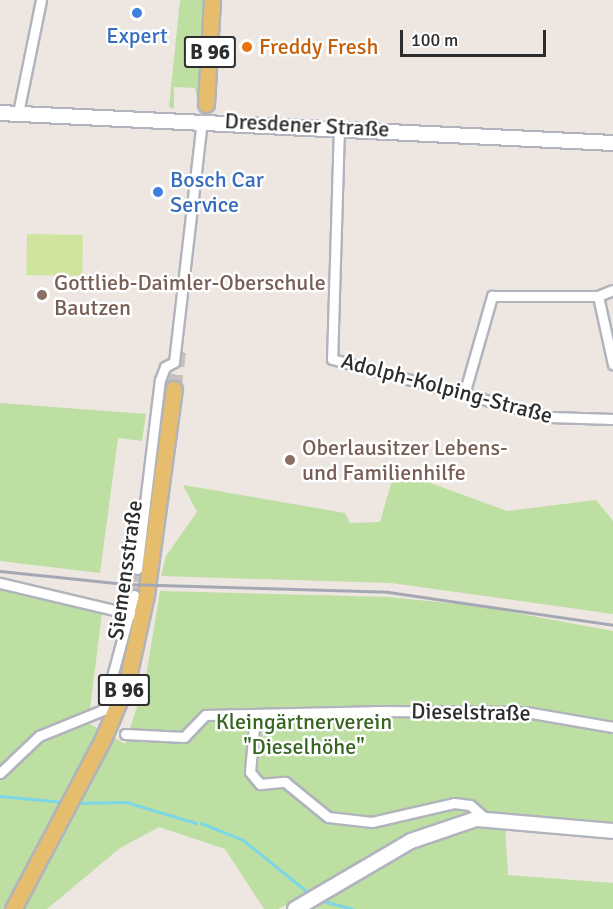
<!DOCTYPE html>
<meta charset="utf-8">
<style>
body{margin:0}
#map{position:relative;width:613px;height:909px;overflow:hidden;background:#ede6e1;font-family:Signika,sans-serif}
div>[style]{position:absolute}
.green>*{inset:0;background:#bedfa2}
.pitch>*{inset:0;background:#cfe59f;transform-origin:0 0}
.stream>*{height:3px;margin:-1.5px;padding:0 1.5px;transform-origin:1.5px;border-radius:1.5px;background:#7dd6e6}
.street-tunnel>*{height:9px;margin-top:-4.5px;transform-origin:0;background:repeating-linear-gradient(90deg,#c7c1bd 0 9px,transparent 0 13.5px)}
.primary-tunnel>*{height:15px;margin-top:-7.5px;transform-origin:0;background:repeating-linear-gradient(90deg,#c7c1bd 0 15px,transparent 0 23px)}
.roads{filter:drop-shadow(2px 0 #b1b4bc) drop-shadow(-2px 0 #b1b4bc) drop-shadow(0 2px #b1b4bc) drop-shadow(0 -2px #b1b4bc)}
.street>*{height:9px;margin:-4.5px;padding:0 4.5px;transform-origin:4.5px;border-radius:4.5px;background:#fff}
.secondary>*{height:14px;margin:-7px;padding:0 7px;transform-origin:7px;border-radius:7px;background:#fff}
.primary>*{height:15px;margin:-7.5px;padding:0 7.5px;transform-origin:7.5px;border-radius:7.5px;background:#e6bc6d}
.rail>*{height:3px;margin:-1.5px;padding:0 1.5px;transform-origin:1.5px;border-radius:1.5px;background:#a4a8b5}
.dots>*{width:16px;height:16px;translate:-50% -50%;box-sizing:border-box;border:3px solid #fff;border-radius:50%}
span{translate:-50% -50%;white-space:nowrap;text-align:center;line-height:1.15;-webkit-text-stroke:5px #fff;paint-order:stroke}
.shield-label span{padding:2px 4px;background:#fff;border:2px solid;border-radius:4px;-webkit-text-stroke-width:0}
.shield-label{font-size:21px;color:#2d2d2d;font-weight:700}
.shop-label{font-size:22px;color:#366cbe}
.left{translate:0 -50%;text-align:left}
.food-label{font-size:22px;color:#c56008}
.street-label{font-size:22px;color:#2d2d2d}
.education-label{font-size:22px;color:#785e54}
.park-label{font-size:22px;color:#376621}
.scale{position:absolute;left:400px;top:30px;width:146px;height:27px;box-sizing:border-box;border:3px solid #2d2d2d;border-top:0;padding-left:8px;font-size:18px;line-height:21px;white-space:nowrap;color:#2d2d2d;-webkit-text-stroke:4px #fff;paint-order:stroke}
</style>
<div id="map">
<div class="green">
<i style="clip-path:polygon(180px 0,205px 0,204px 53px,198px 104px,195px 88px,174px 87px,174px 109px,169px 107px)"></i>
<i style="clip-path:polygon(0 403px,146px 414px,142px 441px,118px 438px,100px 573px,0 561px)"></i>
<i style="clip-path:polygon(395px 470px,507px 511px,596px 500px,613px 521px,613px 614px,391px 583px,161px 576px,166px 556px,197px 512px,183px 485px,345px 513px,350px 523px,380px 522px)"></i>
<i style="clip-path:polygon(0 585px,102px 613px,90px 709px,19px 745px,46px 742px,56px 732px,90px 724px,125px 744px,145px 682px,160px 591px,388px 597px,479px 606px,613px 631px,613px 827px,473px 815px,278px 909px,264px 909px,225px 849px,159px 827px,120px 848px,47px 909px,0 909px)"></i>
<i style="clip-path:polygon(466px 825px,505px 827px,508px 875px,613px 883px,613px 909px,305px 909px,414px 844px)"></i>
</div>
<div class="pitch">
<i style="left:27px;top:234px;width:56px;height:41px;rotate:1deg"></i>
</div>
<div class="stream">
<i style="left:0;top:796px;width:63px;rotate:5.4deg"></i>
<i style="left:76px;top:803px;width:50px;rotate:-1.1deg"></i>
<i style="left:126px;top:802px;width:73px;rotate:16.7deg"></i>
<i style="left:201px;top:823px;width:45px;rotate:22deg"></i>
<i style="left:243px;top:840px;width:87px;rotate:39deg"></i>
<i style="left:319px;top:900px;width:35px;rotate:15deg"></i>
</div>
<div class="street-tunnel">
<i style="left:134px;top:595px;width:26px;rotate:-83deg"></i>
</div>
<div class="primary-tunnel">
<i style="left:174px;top:389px;width:41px;rotate:-83deg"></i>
</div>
<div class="roads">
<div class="street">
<i style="left:18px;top:113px;width:115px;rotate:-78.5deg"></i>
<i style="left:339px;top:126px;width:233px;rotate:91.7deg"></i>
<i style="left:332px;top:359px;width:226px;rotate:14.9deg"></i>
<i style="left:550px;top:417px;width:63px;rotate:1.8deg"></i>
<i style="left:598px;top:296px;width:70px;rotate:77.6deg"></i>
<i style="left:465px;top:391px;width:99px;rotate:-74.1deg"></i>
<i style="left:492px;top:296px;width:106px"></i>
<i style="left:598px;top:296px;width:16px;rotate:-22deg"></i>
<i style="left:137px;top:569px;width:190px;rotate:-83.1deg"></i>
<i style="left:160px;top:380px;width:14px;rotate:-69deg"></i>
<i style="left:165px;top:367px;width:10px;rotate:-29deg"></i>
<i style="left:174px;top:362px;width:244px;rotate:-83.4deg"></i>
<i style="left:0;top:583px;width:135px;rotate:13.3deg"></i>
<i style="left:255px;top:717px;width:55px;rotate:95.2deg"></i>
<i style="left:250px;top:772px;width:16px;rotate:50deg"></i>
<i style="left:260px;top:784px;width:25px;rotate:-5deg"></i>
<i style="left:285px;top:782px;width:55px;rotate:39.1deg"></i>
<i style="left:328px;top:817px;width:44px;rotate:6.5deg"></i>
<i style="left:372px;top:822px;width:84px;rotate:-13deg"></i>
<i style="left:454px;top:803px;width:16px;rotate:7deg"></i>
<i style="left:470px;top:805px;width:20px;rotate:41deg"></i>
<i style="left:125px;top:734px;width:59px;rotate:2.9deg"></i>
<i style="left:184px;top:737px;width:30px;rotate:-46deg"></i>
<i style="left:205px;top:715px;width:170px;rotate:-1.3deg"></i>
<i style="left:375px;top:711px;width:151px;rotate:0.4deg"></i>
<i style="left:526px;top:712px;width:88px;rotate:9.8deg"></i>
<i style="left:0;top:773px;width:54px;rotate:-43.5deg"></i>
<i style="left:39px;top:736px;width:69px;rotate:-22.1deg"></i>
<i style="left:103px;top:710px;width:119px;rotate:-74.9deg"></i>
</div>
<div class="secondary">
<i style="left:0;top:113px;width:614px;rotate:2.8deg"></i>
<i style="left:295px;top:909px;width:134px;rotate:-30.4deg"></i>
<i style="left:411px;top:841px;width:69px;rotate:-18.7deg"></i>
<i style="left:476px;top:819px;width:138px;rotate:5deg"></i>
</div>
<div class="primary">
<i style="left:206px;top:104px;width:104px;rotate:-86.7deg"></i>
<i style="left:13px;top:909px;width:192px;rotate:-62.1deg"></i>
<i style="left:103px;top:739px;width:62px;rotate:-67.2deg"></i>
<i style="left:127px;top:682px;width:89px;rotate:-77.7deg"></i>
<i style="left:146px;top:595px;width:208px;rotate:-82.3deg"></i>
</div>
</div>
<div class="rail">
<i style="left:0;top:571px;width:126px;rotate:5.9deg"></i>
<i style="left:125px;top:584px;width:263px;rotate:1.7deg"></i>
<i style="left:388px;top:592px;width:227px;rotate:8.3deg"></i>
</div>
<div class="dots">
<i style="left:137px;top:13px;background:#3f7fe0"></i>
<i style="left:247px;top:47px;background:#e8710a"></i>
<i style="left:158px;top:192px;background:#3f7fe0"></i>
<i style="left:42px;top:295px;background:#8d6e63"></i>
<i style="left:290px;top:460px;background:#8d6e63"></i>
</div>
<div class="shield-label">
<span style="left:210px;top:52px">B 96</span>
<span style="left:124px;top:690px">B 96</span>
</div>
<div class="shop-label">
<span style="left:137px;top:36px">Expert</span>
<span class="left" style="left:170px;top:192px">Bosch Car<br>Service</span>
</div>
<div class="food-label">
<span class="left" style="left:259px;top:47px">Freddy Fresh</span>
</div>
<div class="street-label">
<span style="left:307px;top:125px;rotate:3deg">Dresdener Straße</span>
<span style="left:447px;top:388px;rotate:15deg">Adolph-Kolping-Straße</span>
<span style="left:125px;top:570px;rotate:-82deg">Siemensstraße</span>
<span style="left:471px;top:712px;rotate:1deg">Dieselstraße</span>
</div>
<div class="education-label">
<span class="left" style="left:54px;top:295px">Gottlieb-Daimler-Oberschule<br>Bautzen</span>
<span class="left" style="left:302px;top:460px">Oberlausitzer Lebens-<br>und Familienhilfe</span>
</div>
<div class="park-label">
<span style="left:304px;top:734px">Kleingärtnerverein<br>"Dieselhöhe"</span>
</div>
<div class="scale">100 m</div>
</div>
